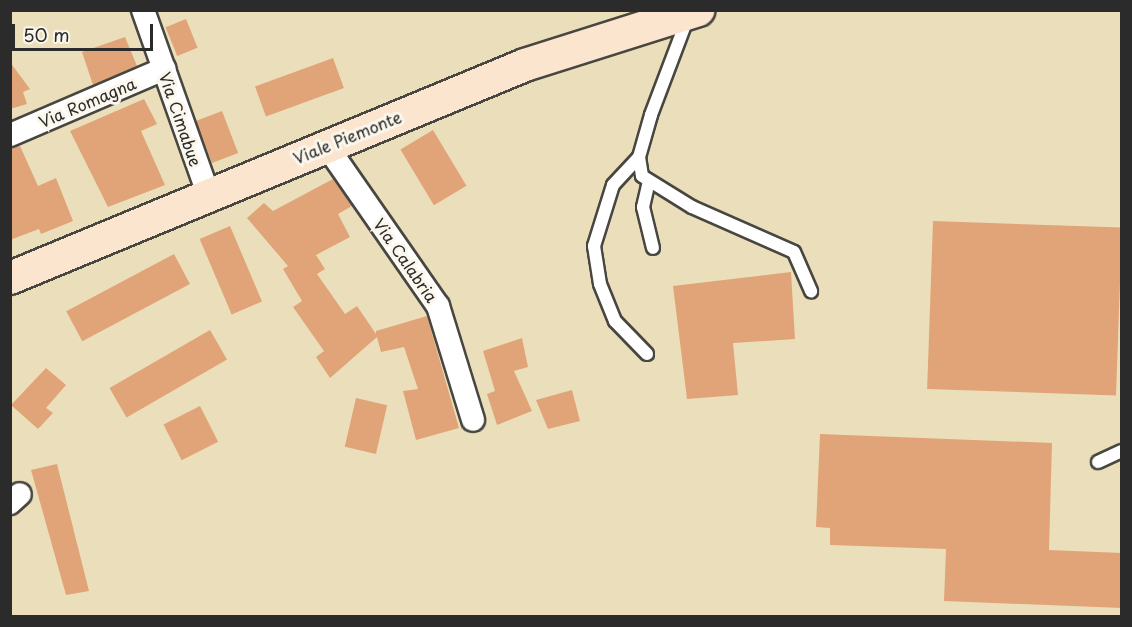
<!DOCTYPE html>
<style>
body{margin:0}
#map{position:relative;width:1132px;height:627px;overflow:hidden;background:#eadfba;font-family:"Playpen Sans",sans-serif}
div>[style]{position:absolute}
.building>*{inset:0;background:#e1a478;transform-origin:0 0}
.roads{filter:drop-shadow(2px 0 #484640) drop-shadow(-2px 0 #484640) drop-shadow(0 2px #484640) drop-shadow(0 -2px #484640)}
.lane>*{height:12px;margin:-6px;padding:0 6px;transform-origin:6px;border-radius:6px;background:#fff}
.street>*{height:22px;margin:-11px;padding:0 11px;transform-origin:11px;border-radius:11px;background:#fff}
.secondary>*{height:32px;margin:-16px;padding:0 16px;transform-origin:16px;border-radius:16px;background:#fce5cf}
span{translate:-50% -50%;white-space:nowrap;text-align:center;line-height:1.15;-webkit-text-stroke:6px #fbf7ec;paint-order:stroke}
.street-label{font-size:16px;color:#2b2b2b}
.frame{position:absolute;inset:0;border:12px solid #2b2b2b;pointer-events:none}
.scale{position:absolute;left:12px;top:24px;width:141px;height:27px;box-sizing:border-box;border:3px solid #2b2b2b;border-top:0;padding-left:8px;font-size:18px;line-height:21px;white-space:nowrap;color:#2b2b2b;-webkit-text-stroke:4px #fbf7ec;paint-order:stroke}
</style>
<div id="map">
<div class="building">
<i style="left:186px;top:19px;width:31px;height:22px;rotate:68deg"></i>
<i style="clip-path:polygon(125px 37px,137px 66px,93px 85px,82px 52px)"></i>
<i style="left:333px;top:58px;width:32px;height:83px;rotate:70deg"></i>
<i style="clip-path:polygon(10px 62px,30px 89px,23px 92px,27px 104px,10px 109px)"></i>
<i style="clip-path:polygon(144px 99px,157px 124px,141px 131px,165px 185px,108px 207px,70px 131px)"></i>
<i style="left:222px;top:111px;width:45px;height:28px;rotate:69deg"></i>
<i style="left:433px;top:130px;width:65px;height:38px;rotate:59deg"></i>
<i style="clip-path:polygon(20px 146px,38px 186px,56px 178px,73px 221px,41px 234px,39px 229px,10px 240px,10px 148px)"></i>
<i style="clip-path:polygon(333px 179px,352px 206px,338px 214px,350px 237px,316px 255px,325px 269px,317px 274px,345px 314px,357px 306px,376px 334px,376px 331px,427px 316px,459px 428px,416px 440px,403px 391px,418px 389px,404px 347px,381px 352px,377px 337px,330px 378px,316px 357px,324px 351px,293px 307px,302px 301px,283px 269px,288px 266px,247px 218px,264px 203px,273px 211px)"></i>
<i style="left:933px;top:221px;width:189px;height:168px;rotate:2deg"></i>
<i style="left:230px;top:226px;width:82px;height:33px;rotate:67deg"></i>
<i style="left:174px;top:254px;width:34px;height:122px;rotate:62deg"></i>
<i style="clip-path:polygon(791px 272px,795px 339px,733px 343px,738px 395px,687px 399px,673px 286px)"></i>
<i style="left:210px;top:330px;width:34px;height:116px;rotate:60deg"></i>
<i style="clip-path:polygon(522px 338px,528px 367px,514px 371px,532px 411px,497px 425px,487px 394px,495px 391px,483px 351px)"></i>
<i style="clip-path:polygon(46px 368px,66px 385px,46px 408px,53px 413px,38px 429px,11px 405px)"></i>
<i style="clip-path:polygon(572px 390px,580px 421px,548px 429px,536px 400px)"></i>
<i style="left:356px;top:398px;width:32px;height:50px;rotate:13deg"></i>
<i style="left:200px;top:406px;width:40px;height:41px;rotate:63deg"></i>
<i style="clip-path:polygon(820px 434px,1052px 443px,1049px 550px,1122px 553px,1122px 608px,944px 601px,946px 549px,830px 545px,830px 528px,816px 527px)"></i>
<i style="clip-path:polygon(57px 464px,89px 591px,66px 595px,31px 470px)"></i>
</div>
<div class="roads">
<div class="lane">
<i style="left:688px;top:17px;width:105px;rotate:110.7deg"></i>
<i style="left:651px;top:115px;width:44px;rotate:105.9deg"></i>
<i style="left:639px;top:157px;width:19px;rotate:81deg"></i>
<i style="left:642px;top:176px;width:59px;rotate:31.8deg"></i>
<i style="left:692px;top:207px;width:111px;rotate:23.8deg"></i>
<i style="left:794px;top:252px;width:43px;rotate:66.4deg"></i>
<i style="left:639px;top:157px;width:38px;rotate:133deg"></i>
<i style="left:613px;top:185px;width:64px;rotate:107.3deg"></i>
<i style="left:594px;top:246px;width:38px;rotate:81deg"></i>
<i style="left:600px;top:284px;width:40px;rotate:68deg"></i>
<i style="left:615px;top:321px;width:46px;rotate:45.9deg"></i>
<i style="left:649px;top:181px;width:27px;rotate:103deg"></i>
<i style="left:643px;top:207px;width:42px;rotate:76.3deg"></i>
<i style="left:1098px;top:462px;width:26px;rotate:-25deg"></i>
</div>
<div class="street">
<i style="left:143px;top:10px;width:195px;rotate:70.5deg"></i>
<i style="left:10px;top:135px;width:168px;rotate:-23.2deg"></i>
<i style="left:326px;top:145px;width:196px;rotate:55.2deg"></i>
<i style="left:438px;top:306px;width:119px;rotate:72.9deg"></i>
<i style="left:10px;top:503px;width:13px;rotate:-42deg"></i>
</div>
<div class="secondary">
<i style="left:10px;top:278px;width:557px;rotate:-22.47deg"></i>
<i style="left:525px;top:65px;width:182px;rotate:-17.6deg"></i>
</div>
</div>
<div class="street-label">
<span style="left:87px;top:102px;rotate:-23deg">Via Romagna</span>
<span style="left:181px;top:119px;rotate:71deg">Via Cimabue</span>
<span style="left:347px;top:137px;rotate:-22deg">Viale Piemonte</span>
<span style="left:406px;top:260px;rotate:55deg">Via Calabria</span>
</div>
<div class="frame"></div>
<div class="scale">50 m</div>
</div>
